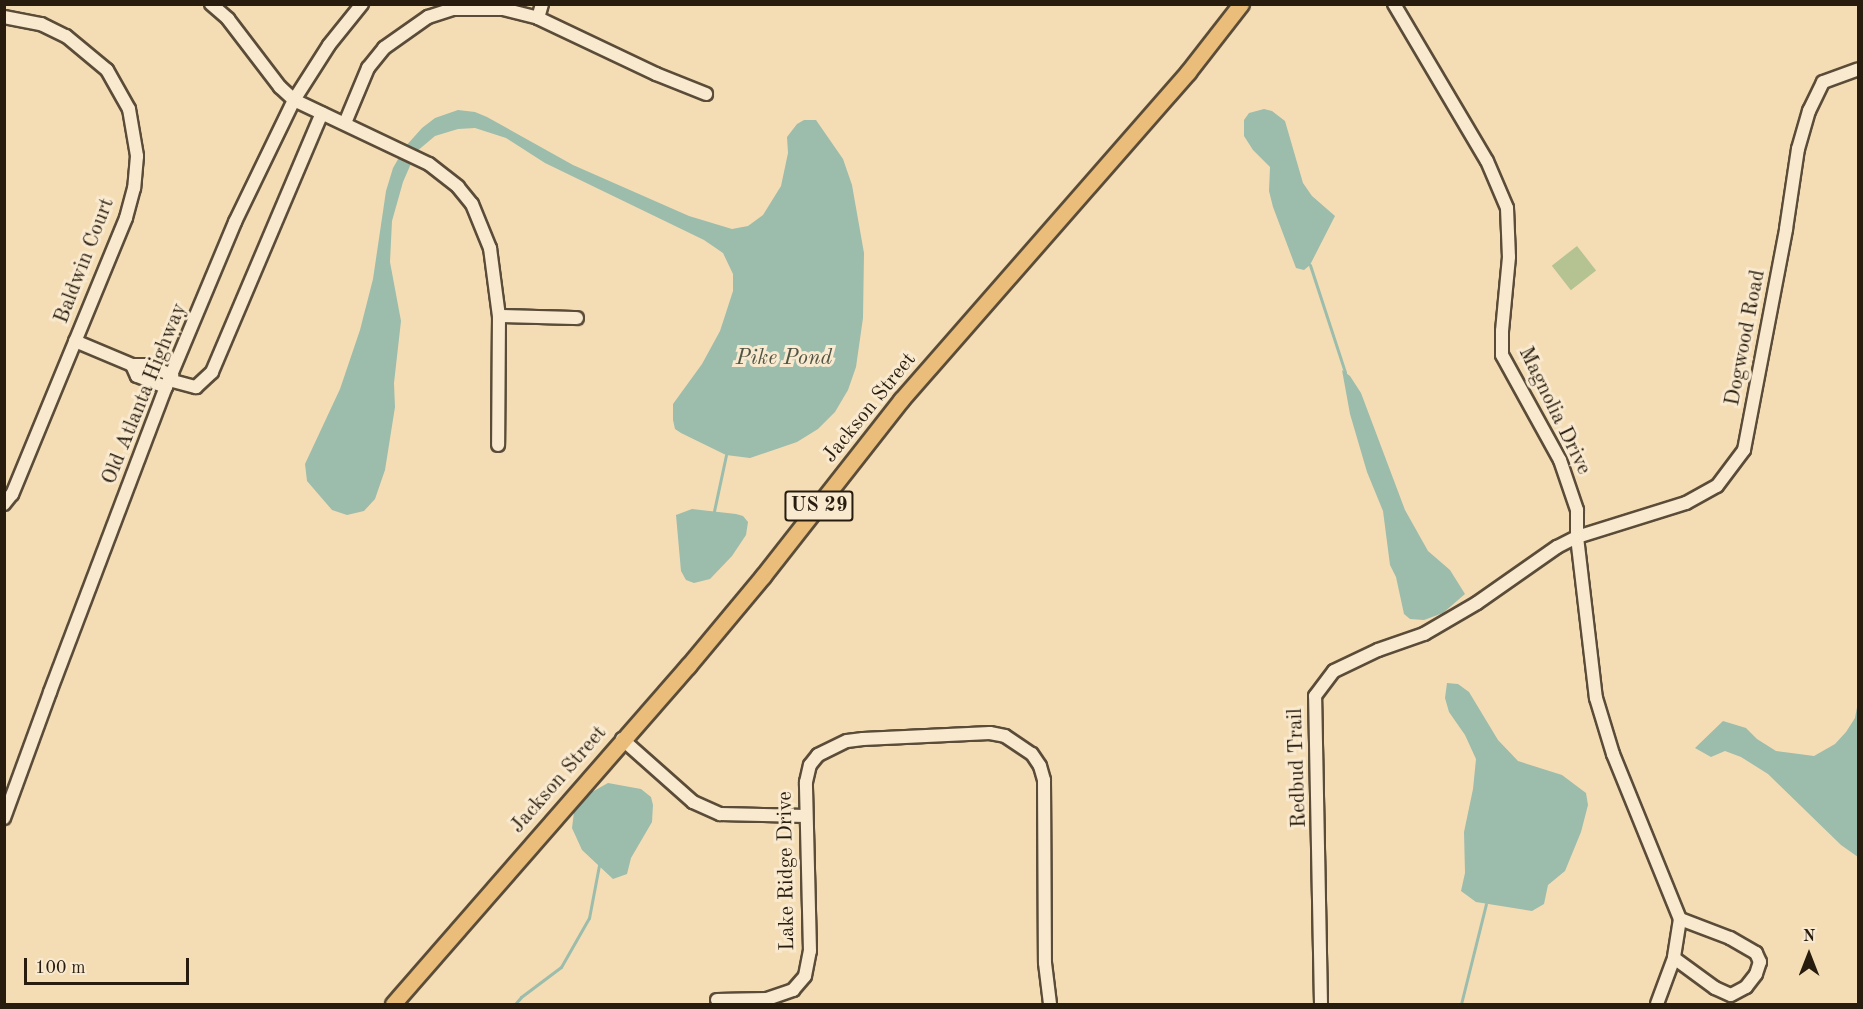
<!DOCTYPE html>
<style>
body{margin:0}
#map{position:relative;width:1863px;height:1009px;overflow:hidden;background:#f4ddb5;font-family:"Old Standard TT",serif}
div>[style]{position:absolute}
.green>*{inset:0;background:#b5c292;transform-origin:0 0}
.water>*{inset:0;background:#9cbcac}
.stream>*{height:3px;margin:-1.5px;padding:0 1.5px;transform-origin:1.5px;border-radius:1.5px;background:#9cbcac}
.roads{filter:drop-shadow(2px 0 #5a4c38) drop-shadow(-2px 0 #5a4c38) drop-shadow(0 2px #5a4c38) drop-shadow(0 -2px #5a4c38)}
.minor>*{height:12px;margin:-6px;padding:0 6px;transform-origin:6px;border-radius:6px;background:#f8e9cf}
.major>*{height:15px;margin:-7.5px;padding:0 7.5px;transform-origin:7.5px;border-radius:7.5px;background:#eabe7a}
span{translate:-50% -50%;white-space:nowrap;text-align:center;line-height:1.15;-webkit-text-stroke:6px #f8e9cf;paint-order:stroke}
.shield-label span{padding:2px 4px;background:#f8e9cf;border:2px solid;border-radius:4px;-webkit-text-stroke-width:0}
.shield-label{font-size:20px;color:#271c0e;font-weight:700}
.street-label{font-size:21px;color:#271c0e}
.water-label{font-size:22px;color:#505445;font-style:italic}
.frame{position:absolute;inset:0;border:6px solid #271c0e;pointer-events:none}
.north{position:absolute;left:1779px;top:925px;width:60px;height:60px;-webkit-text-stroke:4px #f8e9cf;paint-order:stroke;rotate:0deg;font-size:16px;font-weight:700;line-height:24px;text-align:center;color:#271c0e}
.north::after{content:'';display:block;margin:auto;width:21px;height:27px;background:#271c0e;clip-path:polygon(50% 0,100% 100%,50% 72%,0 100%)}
.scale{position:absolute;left:24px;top:958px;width:165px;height:27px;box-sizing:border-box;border:3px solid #271c0e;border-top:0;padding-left:8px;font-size:18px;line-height:21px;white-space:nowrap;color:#271c0e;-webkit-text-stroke:4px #f8e9cf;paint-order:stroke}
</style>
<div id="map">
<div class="green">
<i style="left:1577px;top:246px;width:31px;height:32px;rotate:52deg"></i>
</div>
<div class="water">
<i style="clip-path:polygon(1264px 109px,1272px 111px,1285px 121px,1303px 183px,1312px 196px,1335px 216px,1310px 265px,1304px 270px,1296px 268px,1273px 207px,1269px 191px,1270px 167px,1253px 150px,1244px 136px,1244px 120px,1249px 113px)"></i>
<i style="clip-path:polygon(458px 110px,475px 112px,487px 117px,573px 165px,689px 216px,732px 229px,748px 226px,763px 215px,781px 186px,788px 153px,787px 137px,797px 124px,804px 120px,816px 120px,843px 159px,852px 185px,864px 253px,863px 318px,856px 367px,848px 390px,835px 412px,818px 429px,797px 442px,750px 458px,726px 455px,681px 433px,675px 429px,673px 420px,673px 404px,702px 364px,720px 331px,733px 291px,733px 274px,723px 253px,704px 240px,545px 163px,506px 138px,475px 128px,458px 129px,435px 136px,416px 152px,403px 182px,392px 221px,390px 262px,401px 321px,394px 383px,395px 407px,385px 470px,375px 499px,364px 511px,347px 515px,332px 510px,307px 481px,305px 464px,340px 389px,360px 330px,373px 279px,386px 191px,393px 168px,405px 147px,422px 128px,435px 118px)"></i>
<i style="clip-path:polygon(1342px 370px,1350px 376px,1361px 393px,1405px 510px,1428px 551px,1450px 570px,1465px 594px,1443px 613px,1424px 620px,1410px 619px,1404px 614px,1396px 577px,1390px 565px,1383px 511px,1367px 472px,1350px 414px)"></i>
<i style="clip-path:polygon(692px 509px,736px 514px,743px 516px,748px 522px,746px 535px,732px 556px,710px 579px,694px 583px,686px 580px,681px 571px,676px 515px)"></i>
<i style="clip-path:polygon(1447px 683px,1458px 684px,1469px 692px,1498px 740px,1518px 761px,1562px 775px,1586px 793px,1588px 805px,1581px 832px,1565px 871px,1548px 885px,1544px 904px,1532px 911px,1476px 902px,1461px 891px,1465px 873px,1464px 832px,1473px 789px,1476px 759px,1465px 735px,1449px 712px,1445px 698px)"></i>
<i style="clip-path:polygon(1858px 702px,1858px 857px,1841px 845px,1768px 774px,1741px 757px,1725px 751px,1711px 757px,1695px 748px,1723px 721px,1746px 728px,1757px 739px,1776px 751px,1814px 756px,1835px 744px,1846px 732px,1855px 718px)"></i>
<i style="clip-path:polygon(608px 783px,641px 789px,651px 797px,653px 805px,652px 822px,631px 858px,627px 874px,613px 879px,582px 850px,572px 828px,574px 812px,583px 797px)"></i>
</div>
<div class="stream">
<i style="left:1310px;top:265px;width:113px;rotate:71.9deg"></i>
<i style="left:714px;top:511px;width:57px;rotate:-77.9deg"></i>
<i style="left:515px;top:1004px;width:9px;rotate:-49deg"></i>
<i style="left:521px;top:997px;width:50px;rotate:-36.9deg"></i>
<i style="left:561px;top:967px;width:56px;rotate:-60.3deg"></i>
<i style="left:589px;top:918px;width:54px;rotate:-79.3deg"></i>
<i style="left:1461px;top:1004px;width:103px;rotate:-76deg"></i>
</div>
<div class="roads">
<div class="minor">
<i style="left:211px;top:4px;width:23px;rotate:41deg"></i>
<i style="left:228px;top:19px;width:86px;rotate:52.6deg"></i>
<i style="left:280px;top:87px;width:19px;rotate:43deg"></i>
<i style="left:294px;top:100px;width:149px;rotate:25.4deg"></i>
<i style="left:429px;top:164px;width:37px;rotate:38deg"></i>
<i style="left:458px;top:187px;width:22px;rotate:51deg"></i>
<i style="left:472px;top:204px;width:48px;rotate:67.8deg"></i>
<i style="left:490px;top:248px;width:69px;rotate:82.5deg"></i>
<i style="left:499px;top:316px;width:129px;rotate:90.4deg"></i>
<i style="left:1394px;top:4px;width:182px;rotate:59.4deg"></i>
<i style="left:1487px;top:161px;width:51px;rotate:66.9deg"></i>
<i style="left:1507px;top:208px;width:49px;rotate:87.7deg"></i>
<i style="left:1509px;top:257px;width:74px;rotate:95.4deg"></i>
<i style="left:1502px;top:331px;width:24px;rotate:90deg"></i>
<i style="left:1502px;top:355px;width:120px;rotate:61.1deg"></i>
<i style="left:1560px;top:460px;width:53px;rotate:71.2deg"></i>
<i style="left:1577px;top:510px;width:27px;rotate:90deg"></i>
<i style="left:1577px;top:537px;width:162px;rotate:83.3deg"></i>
<i style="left:1596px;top:698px;width:59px;rotate:73.1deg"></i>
<i style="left:1613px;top:754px;width:178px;rotate:67.9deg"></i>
<i style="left:1680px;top:919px;width:39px;rotate:99deg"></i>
<i style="left:1674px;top:958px;width:49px;rotate:110.3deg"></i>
<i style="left:4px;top:17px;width:38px;rotate:11deg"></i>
<i style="left:41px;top:24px;width:28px;rotate:26deg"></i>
<i style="left:66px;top:36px;width:53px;rotate:39.7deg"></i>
<i style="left:107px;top:70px;width:45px;rotate:60.6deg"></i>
<i style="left:129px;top:109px;width:48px;rotate:80.3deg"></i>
<i style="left:137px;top:156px;width:32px;rotate:95deg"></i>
<i style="left:134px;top:188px;width:31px;rotate:105deg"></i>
<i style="left:126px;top:218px;width:299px;rotate:112.4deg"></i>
<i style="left:12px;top:494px;width:13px;rotate:129deg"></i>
<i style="left:538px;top:18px;width:15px;rotate:-74deg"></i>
<i style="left:345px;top:123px;width:60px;rotate:-67.3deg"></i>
<i style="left:368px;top:68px;width:26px;rotate:-51deg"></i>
<i style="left:384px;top:48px;width:54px;rotate:-35.2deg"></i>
<i style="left:428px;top:17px;width:26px;rotate:-18deg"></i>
<i style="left:453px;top:9px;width:50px"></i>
<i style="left:503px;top:9px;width:36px;rotate:14deg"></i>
<i style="left:538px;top:18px;width:131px;rotate:25.4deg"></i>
<i style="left:656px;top:74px;width:54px;rotate:21.8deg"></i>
<i style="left:499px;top:316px;width:78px;rotate:1.5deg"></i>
<i style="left:75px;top:341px;width:62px;rotate:22.8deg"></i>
<i style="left:132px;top:365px;width:13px"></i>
<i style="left:145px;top:365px;width:29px;rotate:20deg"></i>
<i style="left:132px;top:365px;width:12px;rotate:66deg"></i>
<i style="left:137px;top:376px;width:31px;rotate:21deg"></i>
<i style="left:169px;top:380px;width:28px;rotate:15deg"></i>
<i style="left:196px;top:387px;width:22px;rotate:-43deg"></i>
<i style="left:212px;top:372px;width:281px;rotate:-67deg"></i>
<i style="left:622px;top:739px;width:95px;rotate:41.6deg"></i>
<i style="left:693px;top:802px;width:30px;rotate:24deg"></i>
<i style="left:720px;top:814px;width:86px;rotate:1.3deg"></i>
<i style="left:4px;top:818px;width:134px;rotate:-69.9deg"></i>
<i style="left:50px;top:692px;width:326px;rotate:-69.2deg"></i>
<i style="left:166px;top:387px;width:179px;rotate:-67.3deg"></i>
<i style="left:235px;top:222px;width:136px;rotate:-64.2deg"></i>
<i style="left:294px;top:100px;width:65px;rotate:-57.5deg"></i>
<i style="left:329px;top:45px;width:53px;rotate:-51.2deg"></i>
<i style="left:1674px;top:958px;width:51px;rotate:36.2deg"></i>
<i style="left:1715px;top:988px;width:17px;rotate:24deg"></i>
<i style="left:1731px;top:995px;width:17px;rotate:-28deg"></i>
<i style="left:1746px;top:987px;width:16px;rotate:-52deg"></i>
<i style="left:1756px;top:974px;width:13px;rotate:-72deg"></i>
<i style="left:1760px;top:962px;width:10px;rotate:-114deg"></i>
<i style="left:1756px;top:953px;width:30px;rotate:-150deg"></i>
<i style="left:1730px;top:938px;width:53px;rotate:-159.2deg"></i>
<i style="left:717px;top:1000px;width:50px;rotate:-1.1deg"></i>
<i style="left:767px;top:999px;width:28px;rotate:-19deg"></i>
<i style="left:793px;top:990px;width:18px;rotate:-49deg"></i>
<i style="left:805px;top:976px;width:25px;rotate:-79deg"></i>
<i style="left:810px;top:951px;width:169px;rotate:-91.4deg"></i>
<i style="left:806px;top:782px;width:17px;rotate:-77deg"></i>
<i style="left:810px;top:765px;width:13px;rotate:-51deg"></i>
<i style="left:818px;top:755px;width:32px;rotate:-26deg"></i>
<i style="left:847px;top:741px;width:16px;rotate:-7deg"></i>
<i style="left:863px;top:739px;width:127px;rotate:-2.7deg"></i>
<i style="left:990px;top:733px;width:15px;rotate:11deg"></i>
<i style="left:1005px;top:736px;width:32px;rotate:34deg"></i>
<i style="left:1032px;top:754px;width:14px;rotate:56deg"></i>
<i style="left:1040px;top:766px;width:15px;rotate:74deg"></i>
<i style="left:1044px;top:780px;width:183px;rotate:89.7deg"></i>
<i style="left:1045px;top:963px;width:41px;rotate:83deg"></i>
<i style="left:1321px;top:1004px;width:308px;rotate:-91.1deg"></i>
<i style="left:1315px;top:696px;width:31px;rotate:-53deg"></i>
<i style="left:1334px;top:671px;width:49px;rotate:-25.5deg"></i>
<i style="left:1378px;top:650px;width:49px;rotate:-19.2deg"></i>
<i style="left:1424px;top:634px;width:61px;rotate:-30.3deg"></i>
<i style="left:1477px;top:603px;width:98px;rotate:-35deg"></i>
<i style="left:1557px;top:547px;width:22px;rotate:-27deg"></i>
<i style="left:1577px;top:537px;width:114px;rotate:-17.3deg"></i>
<i style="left:1686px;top:503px;width:35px;rotate:-29deg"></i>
<i style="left:1717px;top:486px;width:45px;rotate:-53.1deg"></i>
<i style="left:1744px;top:450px;width:225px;rotate:-79.2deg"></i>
<i style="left:1786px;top:229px;width:81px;rotate:-81.5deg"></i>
<i style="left:1798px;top:149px;width:40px;rotate:-74deg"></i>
<i style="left:1809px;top:111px;width:32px;rotate:-64deg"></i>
<i style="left:1823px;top:82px;width:37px;rotate:-20deg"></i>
</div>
<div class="major">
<i style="left:393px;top:1004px;width:449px;rotate:-48.9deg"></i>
<i style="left:688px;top:666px;width:117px;rotate:-50.2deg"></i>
<i style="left:763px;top:576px;width:224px;rotate:-51.9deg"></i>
<i style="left:901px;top:400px;width:436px;rotate:-48.8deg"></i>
<i style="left:1188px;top:72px;width:86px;rotate:-52.1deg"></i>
</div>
</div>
<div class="shield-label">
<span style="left:819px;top:506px">US 29</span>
</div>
<div class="street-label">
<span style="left:85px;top:261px;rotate:-69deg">Baldwin Court</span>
<span style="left:1746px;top:338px;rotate:-79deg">Dogwood Road</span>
<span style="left:145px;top:394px;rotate:-68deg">Old Atlanta Highway</span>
<span style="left:870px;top:408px;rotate:-51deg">Jackson Street</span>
<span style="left:1554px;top:411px;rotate:64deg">Magnolia Drive</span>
<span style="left:1298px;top:768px;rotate:-92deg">Redbud Trail</span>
<span style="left:559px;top:780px;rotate:-49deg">Jackson Street</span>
<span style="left:787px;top:871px;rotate:-91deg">Lake Ridge Drive</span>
</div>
<div class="water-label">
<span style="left:784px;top:359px">Pike Pond</span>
</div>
<div class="frame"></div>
<div class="north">N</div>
<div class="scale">100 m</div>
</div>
